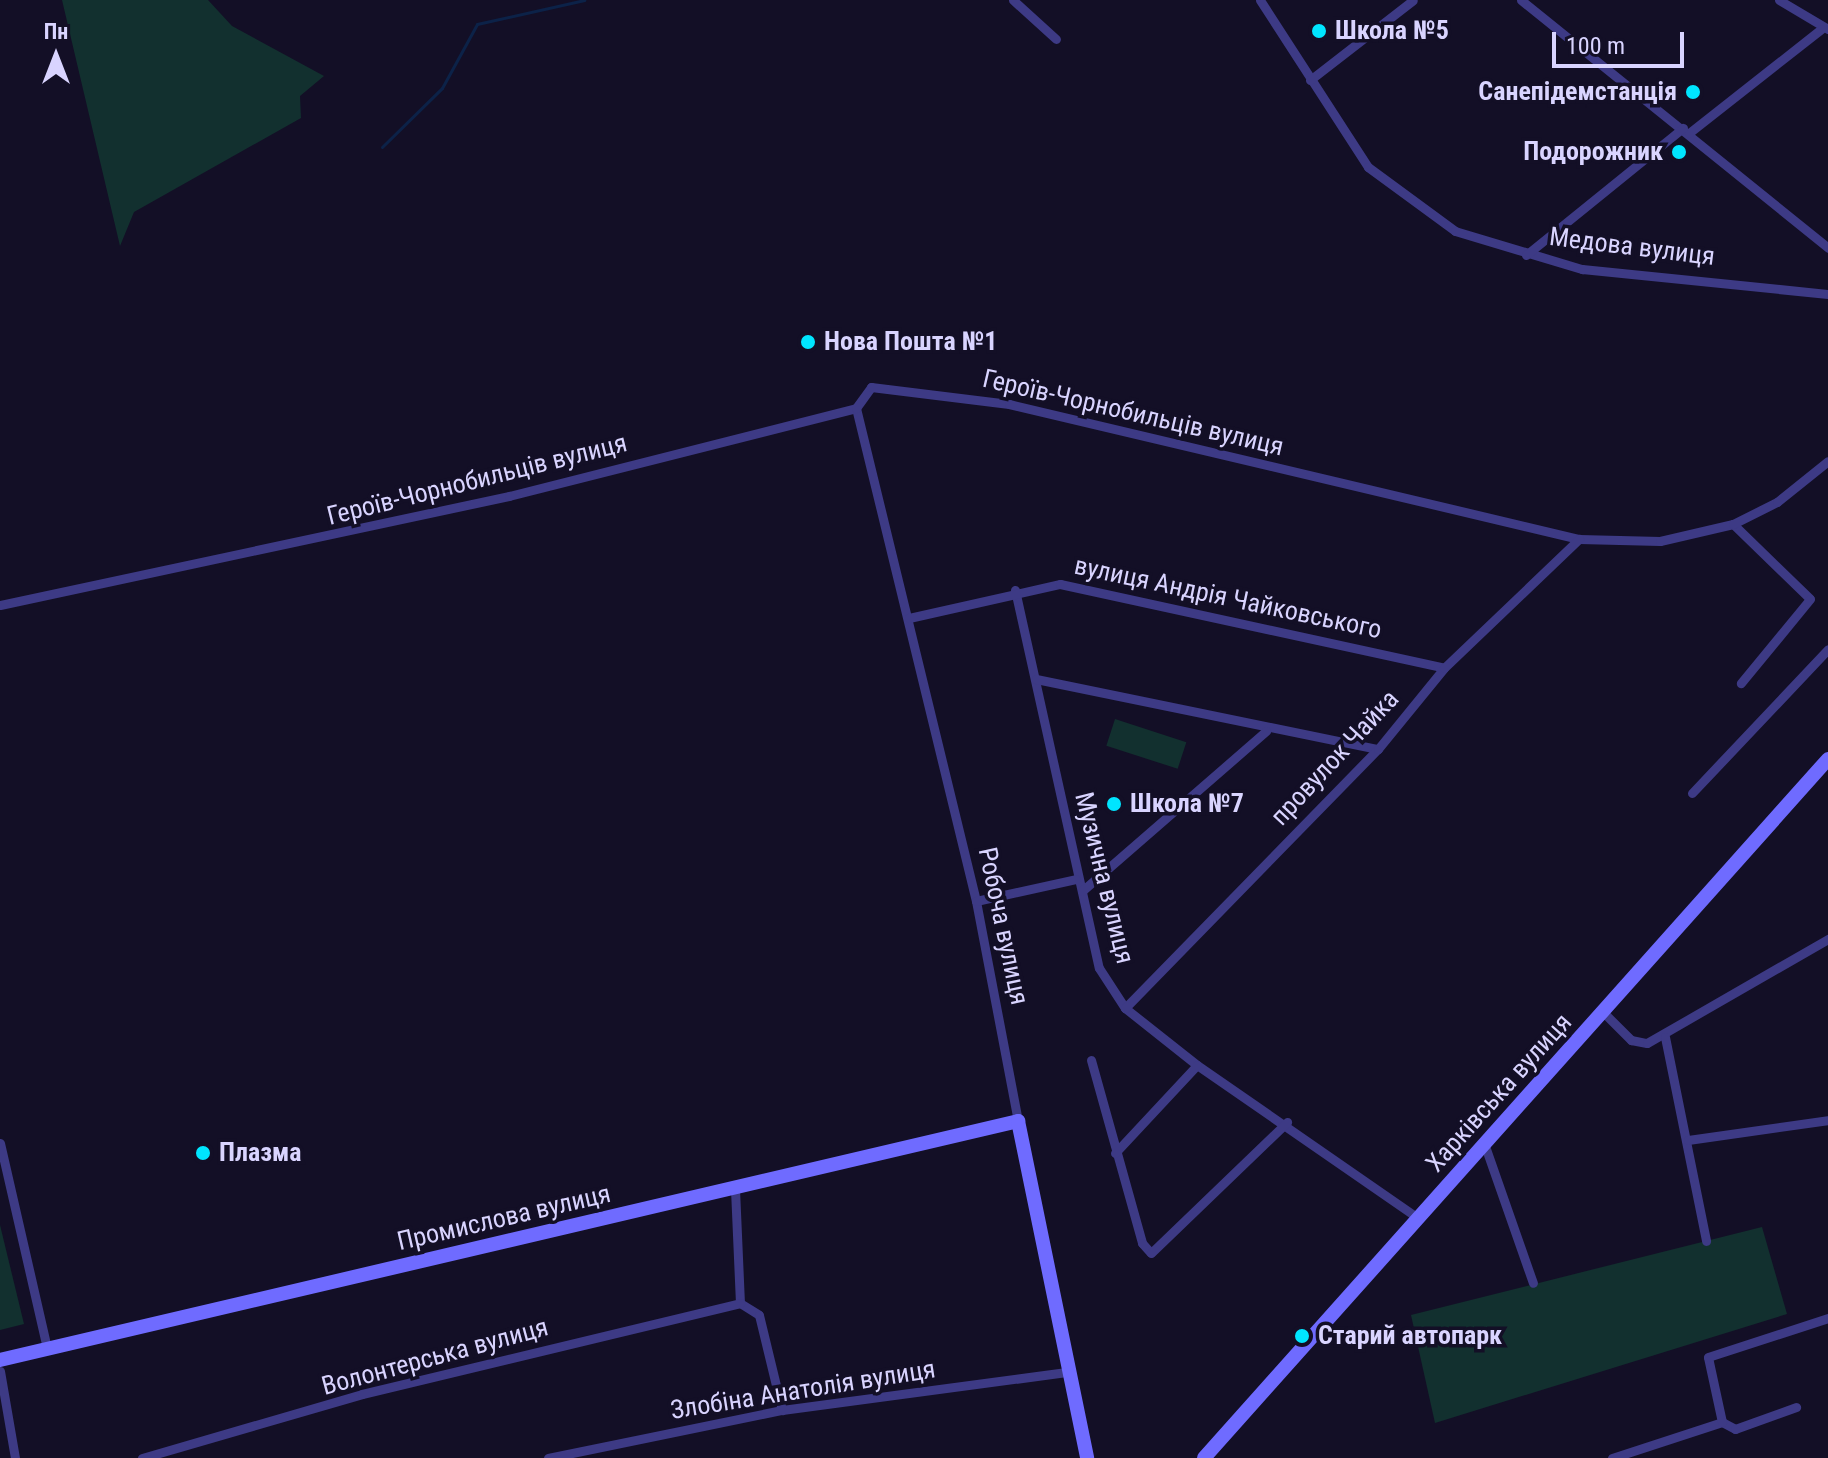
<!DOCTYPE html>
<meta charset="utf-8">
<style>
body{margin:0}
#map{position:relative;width:1828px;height:1458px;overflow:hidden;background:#130f26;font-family:"Roboto Condensed",sans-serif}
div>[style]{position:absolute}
.green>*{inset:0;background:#12302f;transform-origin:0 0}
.stream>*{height:3px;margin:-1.5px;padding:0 1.5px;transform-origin:1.5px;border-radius:1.5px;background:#0c2248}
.street>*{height:9px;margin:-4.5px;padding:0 4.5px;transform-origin:4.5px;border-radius:4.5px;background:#3d3a85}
.secondary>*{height:14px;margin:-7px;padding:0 7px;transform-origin:7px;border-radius:7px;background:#6f6bff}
.dots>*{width:22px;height:22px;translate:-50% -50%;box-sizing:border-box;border:4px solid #130f26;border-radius:50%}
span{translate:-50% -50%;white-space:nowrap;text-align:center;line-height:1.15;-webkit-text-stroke:7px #130f26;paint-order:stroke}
.poi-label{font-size:26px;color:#d9d4ff;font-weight:700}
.left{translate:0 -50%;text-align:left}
.right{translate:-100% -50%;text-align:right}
.street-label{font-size:26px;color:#d9d4ff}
.north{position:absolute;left:16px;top:16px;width:80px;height:80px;-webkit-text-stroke:6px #130f26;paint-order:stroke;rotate:0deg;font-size:22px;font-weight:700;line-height:32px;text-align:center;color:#d9d4ff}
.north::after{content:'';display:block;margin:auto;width:28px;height:36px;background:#d9d4ff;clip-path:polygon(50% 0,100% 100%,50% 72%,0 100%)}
.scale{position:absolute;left:1552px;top:32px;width:132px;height:36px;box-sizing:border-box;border:4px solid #d9d4ff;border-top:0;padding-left:10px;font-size:24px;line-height:28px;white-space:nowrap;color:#d9d4ff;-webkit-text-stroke:6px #130f26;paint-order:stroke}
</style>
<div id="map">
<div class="green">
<i style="clip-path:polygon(62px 0,208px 0,232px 26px,324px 76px,300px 96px,301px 118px,134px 212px,120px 246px)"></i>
<i style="left:1115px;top:719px;width:75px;height:28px;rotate:18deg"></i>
<i style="clip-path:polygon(0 1225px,24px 1324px,0 1330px)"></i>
<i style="clip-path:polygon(1762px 1227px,1787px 1314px,1435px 1423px,1411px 1315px)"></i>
</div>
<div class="stream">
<i style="left:382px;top:147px;width:84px;rotate:-44.5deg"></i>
<i style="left:442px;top:88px;width:73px;rotate:-61.3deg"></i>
<i style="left:477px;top:24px;width:110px;rotate:-12.6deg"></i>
</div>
<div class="street">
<i style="left:1013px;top:0;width:58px;rotate:42.2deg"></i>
<i style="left:1260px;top:0;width:199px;rotate:57.1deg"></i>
<i style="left:1368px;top:167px;width:108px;rotate:36.3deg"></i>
<i style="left:1455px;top:231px;width:133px;rotate:16.7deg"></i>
<i style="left:1582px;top:269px;width:247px;rotate:5.8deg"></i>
<i style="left:1521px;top:0;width:395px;rotate:38.9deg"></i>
<i style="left:1779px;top:0;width:57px;rotate:30.6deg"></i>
<i style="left:1310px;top:80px;width:130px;rotate:-37.8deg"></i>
<i style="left:1689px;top:133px;width:168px;rotate:-38.2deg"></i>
<i style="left:1526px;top:255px;width:202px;rotate:-39deg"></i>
<i style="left:856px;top:408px;width:507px;rotate:76.32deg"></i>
<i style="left:976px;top:901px;width:224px;rotate:79.2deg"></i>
<i style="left:1733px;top:524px;width:107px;rotate:44.2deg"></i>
<i style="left:1810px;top:599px;width:109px;rotate:129.4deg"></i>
<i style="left:1015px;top:590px;width:387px;rotate:77.5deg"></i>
<i style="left:1099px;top:968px;width:48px;rotate:57deg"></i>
<i style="left:1125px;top:1008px;width:92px;rotate:38.4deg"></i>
<i style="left:1197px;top:1065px;width:269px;rotate:34.7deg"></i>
<i style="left:0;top:605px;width:521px;rotate:-12.09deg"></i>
<i style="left:509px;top:496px;width:358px;rotate:-14.2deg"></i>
<i style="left:856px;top:408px;width:26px;rotate:-54deg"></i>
<i style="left:871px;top:387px;width:139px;rotate:7deg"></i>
<i style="left:1009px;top:404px;width:586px;rotate:13.32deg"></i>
<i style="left:1579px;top:539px;width:81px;rotate:1.4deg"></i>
<i style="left:1660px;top:541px;width:75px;rotate:-13.1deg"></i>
<i style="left:1733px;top:524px;width:49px;rotate:-26.6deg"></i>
<i style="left:1777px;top:502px;width:65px;rotate:-38.8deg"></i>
<i style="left:909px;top:618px;width:155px;rotate:-12.7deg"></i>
<i style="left:1060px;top:584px;width:393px;rotate:12.3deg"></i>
<i style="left:1036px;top:679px;width:349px;rotate:11.6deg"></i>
<i style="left:1692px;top:793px;width:198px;rotate:-46.6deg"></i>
<i style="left:1082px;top:891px;width:244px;rotate:-41deg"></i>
<i style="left:976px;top:901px;width:102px;rotate:-12.4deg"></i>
<i style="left:1125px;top:1008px;width:362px;rotate:-45.7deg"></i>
<i style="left:1378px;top:749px;width:104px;rotate:-50.8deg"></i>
<i style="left:1444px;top:668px;width:187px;rotate:-43.7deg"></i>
<i style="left:1603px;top:1012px;width:40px;rotate:45deg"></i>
<i style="left:1631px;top:1040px;width:16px;rotate:11deg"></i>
<i style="left:1647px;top:1043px;width:209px;rotate:-29.9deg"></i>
<i style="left:1665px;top:1037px;width:208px;rotate:78.6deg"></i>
<i style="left:1091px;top:1060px;width:190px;rotate:74.4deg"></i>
<i style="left:1142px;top:1243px;width:13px;rotate:48deg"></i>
<i style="left:1151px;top:1253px;width:189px;rotate:-43.9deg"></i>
<i style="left:1688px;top:1140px;width:141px;rotate:-8.1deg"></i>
<i style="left:0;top:1143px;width:211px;rotate:77.1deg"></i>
<i style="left:1485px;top:1146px;width:145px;rotate:70.7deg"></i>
<i style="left:1115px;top:1153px;width:120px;rotate:-47deg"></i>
<i style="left:735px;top:1189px;width:114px;rotate:87.5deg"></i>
<i style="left:740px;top:1303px;width:22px;rotate:32deg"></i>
<i style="left:759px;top:1315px;width:98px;rotate:76.4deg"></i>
<i style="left:0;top:1371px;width:88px;rotate:80.2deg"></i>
<i style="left:1722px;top:1422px;width:15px;rotate:28deg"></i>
<i style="left:1735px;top:1429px;width:65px;rotate:-19.8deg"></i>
<i style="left:142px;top:1458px;width:229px;rotate:-16.2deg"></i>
<i style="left:362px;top:1394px;width:389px;rotate:-13.5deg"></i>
<i style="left:548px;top:1458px;width:239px;rotate:-11.6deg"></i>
<i style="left:782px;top:1410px;width:287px;rotate:-7.6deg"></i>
<i style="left:1612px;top:1458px;width:116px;rotate:-18.1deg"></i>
<i style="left:1722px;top:1422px;width:66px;rotate:-102.2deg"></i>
<i style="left:1708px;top:1357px;width:126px;rotate:-18deg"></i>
</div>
<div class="secondary">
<i style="left:0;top:1360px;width:1046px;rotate:-13.21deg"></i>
<i style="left:1018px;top:1121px;width:344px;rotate:78.4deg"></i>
<i style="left:1204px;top:1458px;width:937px;rotate:-48.24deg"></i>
</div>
<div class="dots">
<i style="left:1319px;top:31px;background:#00e5ff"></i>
<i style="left:1693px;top:92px;background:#00e5ff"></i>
<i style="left:1679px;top:152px;background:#00e5ff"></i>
<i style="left:808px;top:342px;background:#00e5ff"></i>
<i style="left:1114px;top:804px;background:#00e5ff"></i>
<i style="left:203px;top:1153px;background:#00e5ff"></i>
<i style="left:1302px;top:1336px;background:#00e5ff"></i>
</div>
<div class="poi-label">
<span class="left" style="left:1335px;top:31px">Школа №5</span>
<span class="right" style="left:1677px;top:92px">Санепідемстанція</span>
<span class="right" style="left:1663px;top:152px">Подорожник</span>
<span class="left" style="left:824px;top:342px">Нова Пошта №1</span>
<span class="left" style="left:1130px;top:804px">Школа №7</span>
<span class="left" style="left:219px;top:1153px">Плазма</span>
<span class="left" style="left:1318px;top:1336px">Старий автопарк</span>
</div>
<div class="street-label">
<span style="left:1632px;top:247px;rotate:7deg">Медова вулиця</span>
<span style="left:1133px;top:413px;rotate:13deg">Героїв-Чорнобильців вулиця</span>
<span style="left:477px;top:480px;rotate:-14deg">Героїв-Чорнобильців вулиця</span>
<span style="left:1228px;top:598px;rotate:12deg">вулиця Андрія Чайковського</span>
<span style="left:1335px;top:758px;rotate:-47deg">провулок Чайка</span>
<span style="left:1104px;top:878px;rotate:76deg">Музична вулиця</span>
<span style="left:1003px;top:926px;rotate:78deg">Робоча вулиця</span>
<span style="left:1499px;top:1093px;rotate:-48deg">Харківська вулиця</span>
<span style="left:504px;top:1218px;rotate:-13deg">Промислова вулиця</span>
<span style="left:435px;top:1357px;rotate:-15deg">Волонтерська вулиця</span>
<span style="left:803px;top:1390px;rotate:-9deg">Злобіна Анатолія вулиця</span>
</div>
<div class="north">Пн</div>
<div class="scale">100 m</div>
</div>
